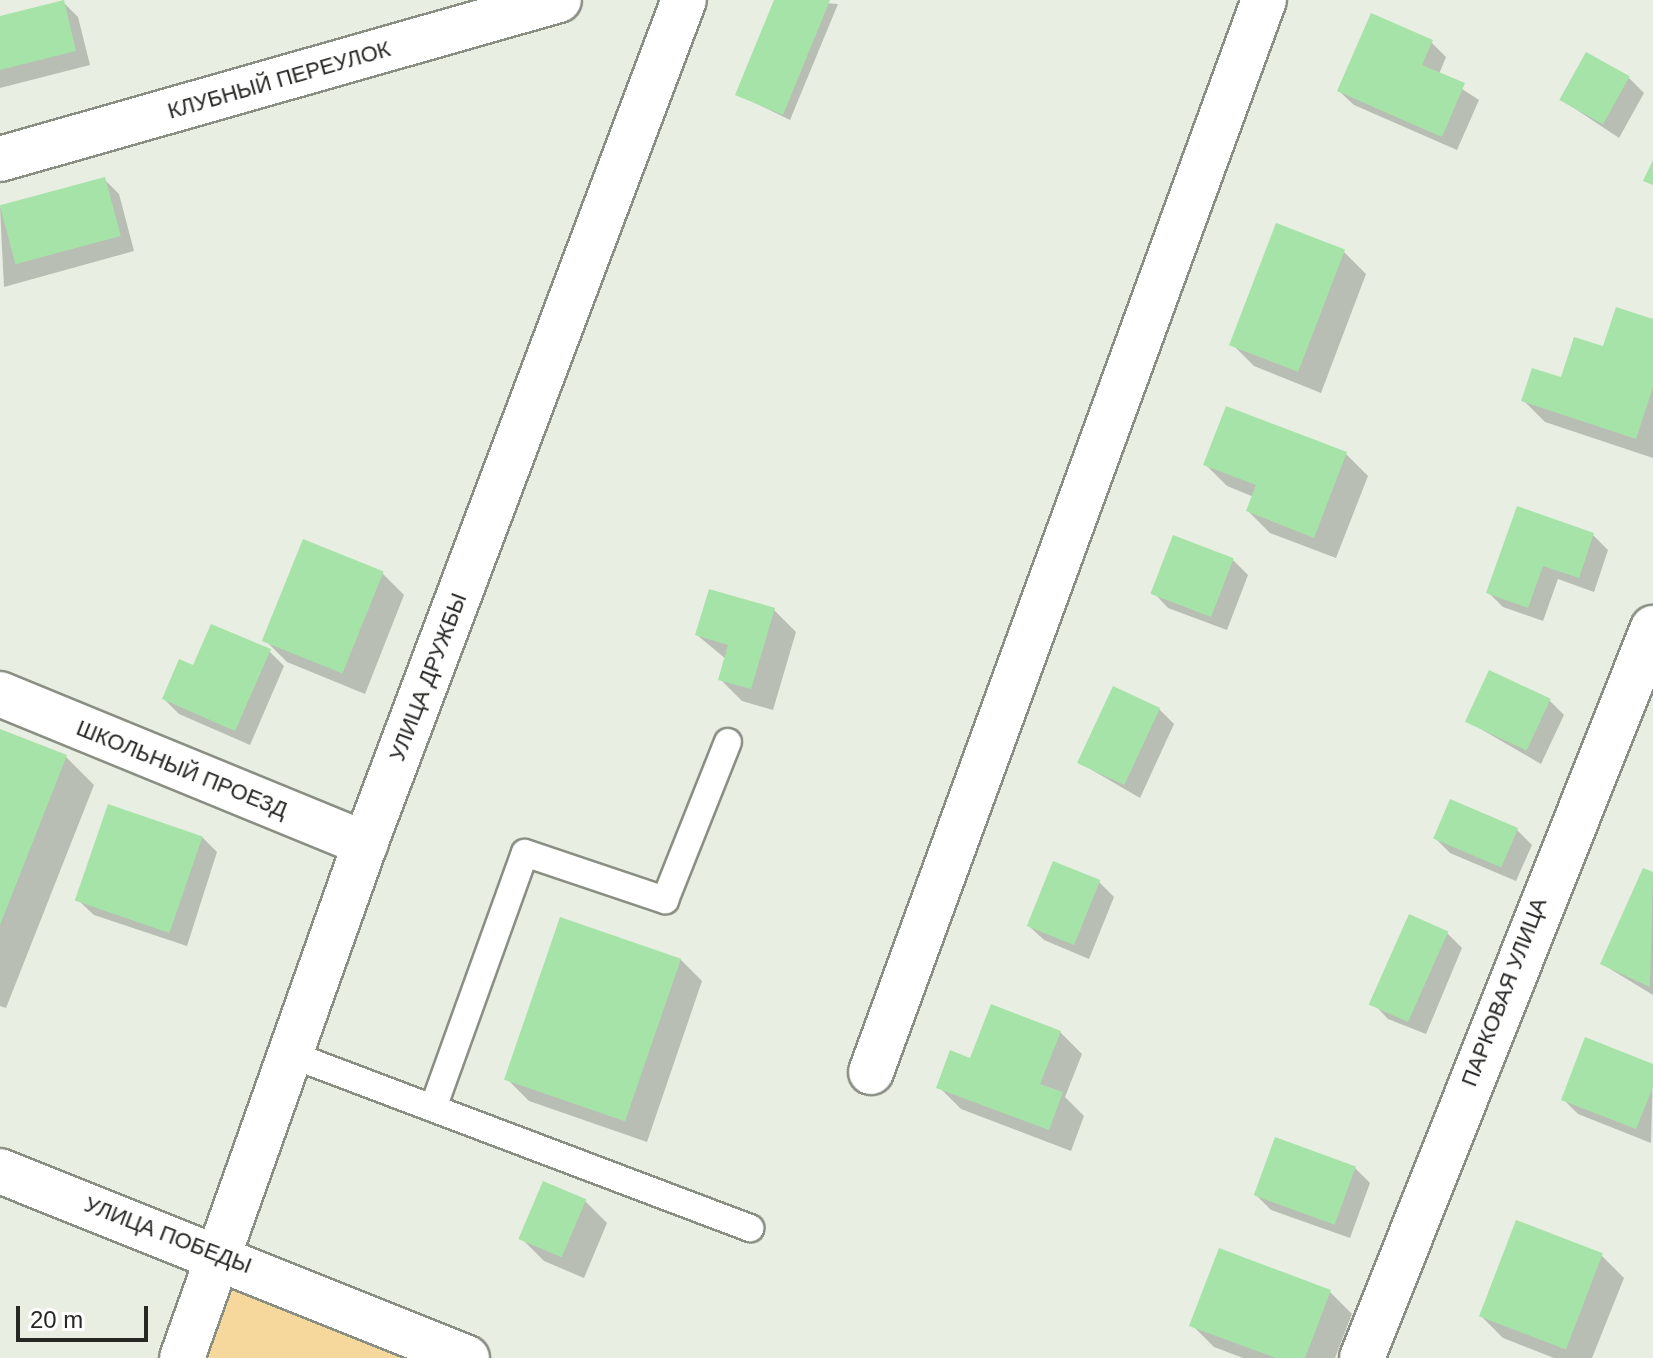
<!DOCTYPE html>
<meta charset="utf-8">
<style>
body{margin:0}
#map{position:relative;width:1653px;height:1358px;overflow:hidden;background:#e8eee1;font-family:Helvetica,sans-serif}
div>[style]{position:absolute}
.green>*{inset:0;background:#f6d79c}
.shadow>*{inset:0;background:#0003}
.building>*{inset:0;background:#a6e3a9;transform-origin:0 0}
.roads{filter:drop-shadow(2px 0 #8a8f83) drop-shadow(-2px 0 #8a8f83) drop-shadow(0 2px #8a8f83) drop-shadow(0 -2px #8a8f83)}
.lane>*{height:26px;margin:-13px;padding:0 13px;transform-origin:13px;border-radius:13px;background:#fff}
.street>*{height:44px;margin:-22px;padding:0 22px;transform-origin:22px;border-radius:22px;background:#fff}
span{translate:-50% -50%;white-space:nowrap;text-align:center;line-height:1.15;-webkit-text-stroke:6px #fff;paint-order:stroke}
.street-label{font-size:22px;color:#262824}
.scale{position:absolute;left:16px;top:1306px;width:132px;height:36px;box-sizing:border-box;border:4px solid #262824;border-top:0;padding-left:10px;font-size:24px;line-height:28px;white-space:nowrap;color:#262824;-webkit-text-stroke:6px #fff;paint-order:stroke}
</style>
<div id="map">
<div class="green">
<i style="clip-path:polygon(232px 1288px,406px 1358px,204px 1358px)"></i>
</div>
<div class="shadow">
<i style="clip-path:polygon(776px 0,838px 4px,790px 120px,737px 94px)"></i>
<i style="clip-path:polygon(63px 2px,78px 17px,90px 65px,0 88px,0 18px)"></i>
<i style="clip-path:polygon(1431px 42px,1446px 57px,1439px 74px,1479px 100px,1457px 150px,1354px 105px,1339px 91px)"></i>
<i style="clip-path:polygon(1629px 78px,1644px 93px,1619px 138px,1562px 100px)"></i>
<i style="clip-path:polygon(104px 179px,119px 194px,134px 251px,4px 287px,0 208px)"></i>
<i style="clip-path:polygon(1344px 252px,1366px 274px,1321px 393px,1254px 366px,1232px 344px)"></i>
<i style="clip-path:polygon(1653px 321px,1653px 458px,1545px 422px,1523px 400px)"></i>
<i style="clip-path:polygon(1346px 454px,1368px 476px,1336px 558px,1270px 533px,1248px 511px,1254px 497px,1227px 486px,1205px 464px)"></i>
<i style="clip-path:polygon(1593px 535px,1608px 550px,1594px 592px,1558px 579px,1543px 621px,1503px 607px,1488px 592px)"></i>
<i style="clip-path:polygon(1233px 560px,1248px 575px,1227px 630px,1168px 608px,1154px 593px)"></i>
<i style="clip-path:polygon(382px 573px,404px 595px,365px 694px,287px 662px,265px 640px)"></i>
<i style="clip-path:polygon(774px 610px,796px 632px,773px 710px,742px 701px,720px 679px,726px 659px,697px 635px)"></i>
<i style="clip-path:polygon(269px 651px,284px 666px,250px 745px,179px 714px,164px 699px)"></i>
<i style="clip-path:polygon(1549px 700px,1564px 715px,1541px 764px,1467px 721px)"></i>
<i style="clip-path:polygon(1159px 709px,1174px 724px,1140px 798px,1080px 763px)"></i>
<i style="clip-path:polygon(0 731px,66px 757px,94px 785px,6px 1008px,0 1006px)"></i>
<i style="clip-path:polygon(1517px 830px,1532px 845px,1516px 881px,1450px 853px,1435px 838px)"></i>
<i style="clip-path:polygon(202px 837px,217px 852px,187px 946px,94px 915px,79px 901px)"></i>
<i style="clip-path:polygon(1644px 871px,1653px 875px,1653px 995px,1602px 964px)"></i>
<i style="clip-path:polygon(1099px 882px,1114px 897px,1089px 959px,1044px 940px,1029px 926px)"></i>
<i style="clip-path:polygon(1447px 933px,1462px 948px,1426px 1034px,1388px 1019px,1374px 1004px)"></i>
<i style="clip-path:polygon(680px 959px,702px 981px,647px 1142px,529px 1101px,507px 1079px)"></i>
<i style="clip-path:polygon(1060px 1032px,1082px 1054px,1065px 1097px,1084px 1116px,1071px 1151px,961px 1109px,939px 1087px,971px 1060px)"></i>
<i style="clip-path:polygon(1653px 1066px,1651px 1143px,1578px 1114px,1563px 1099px)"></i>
<i style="clip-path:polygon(1355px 1168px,1370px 1183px,1350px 1238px,1271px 1210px,1256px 1195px)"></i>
<i style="clip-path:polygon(585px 1201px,607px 1223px,584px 1278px,544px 1261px,522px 1239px)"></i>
<i style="clip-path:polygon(1602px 1256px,1624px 1278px,1592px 1358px,1554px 1358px,1503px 1338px,1481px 1316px)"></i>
<i style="clip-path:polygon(1330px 1292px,1352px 1314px,1335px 1358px,1243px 1358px,1214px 1347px,1192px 1325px)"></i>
</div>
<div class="building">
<i style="clip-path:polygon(64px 0,76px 51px,0 70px,0 16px)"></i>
<i style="clip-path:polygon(774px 0,830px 0,783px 115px,735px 95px)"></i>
<i style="clip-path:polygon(1371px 13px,1433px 40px,1422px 65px,1465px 83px,1442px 137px,1337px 91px)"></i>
<i style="left:1586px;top:52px;width:50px;height:55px;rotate:29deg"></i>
<i style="clip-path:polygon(1653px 160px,1653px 185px,1643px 181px)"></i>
<i style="left:105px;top:177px;width:61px;height:109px;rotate:75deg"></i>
<i style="left:1276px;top:223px;width:74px;height:131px;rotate:21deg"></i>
<i style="clip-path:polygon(1616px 307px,1653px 319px,1653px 387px,1636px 439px,1521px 401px,1532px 368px,1561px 377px,1574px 337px,1603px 346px)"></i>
<i style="clip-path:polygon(1226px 406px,1347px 452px,1314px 538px,1246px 511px,1256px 485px,1203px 465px)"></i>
<i style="clip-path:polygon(1517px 506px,1594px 533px,1579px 578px,1543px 566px,1528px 608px,1486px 593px)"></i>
<i style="left:1173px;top:535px;width:65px;height:63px;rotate:21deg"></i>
<i style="left:303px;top:539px;width:87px;height:110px;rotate:22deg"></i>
<i style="clip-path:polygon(709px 589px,775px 608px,751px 689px,718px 680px,728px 645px,695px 635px)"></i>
<i style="clip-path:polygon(211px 624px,271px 649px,235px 731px,162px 699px,179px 659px,193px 665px)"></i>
<i style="left:1489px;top:670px;width:68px;height:57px;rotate:25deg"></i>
<i style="left:1113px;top:686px;width:52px;height:85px;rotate:25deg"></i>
<i style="clip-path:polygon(0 729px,67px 755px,0 925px)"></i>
<i style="left:1450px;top:799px;width:74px;height:43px;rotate:23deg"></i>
<i style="left:108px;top:804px;width:100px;height:102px;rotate:19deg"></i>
<i style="left:1053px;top:861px;width:51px;height:70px;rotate:22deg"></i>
<i style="clip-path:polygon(1643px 868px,1653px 872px,1650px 987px,1600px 964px)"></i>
<i style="left:1409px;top:914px;width:43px;height:99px;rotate:24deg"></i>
<i style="left:560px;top:917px;width:128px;height:172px;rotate:19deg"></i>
<i style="clip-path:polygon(991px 1004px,1061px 1031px,1040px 1084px,1063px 1092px,1049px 1130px,936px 1088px,950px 1050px,970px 1058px)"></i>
<i style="clip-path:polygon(1585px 1037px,1653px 1064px,1653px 1087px,1636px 1129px,1561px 1100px)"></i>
<i style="left:1275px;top:1137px;width:86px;height:62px;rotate:20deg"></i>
<i style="left:543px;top:1181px;width:47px;height:63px;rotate:23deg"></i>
<i style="left:1516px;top:1220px;width:93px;height:103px;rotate:21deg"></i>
<i style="clip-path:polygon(1219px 1248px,1331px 1290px,1305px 1358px,1276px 1358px,1189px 1326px)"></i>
</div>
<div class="roads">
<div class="lane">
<i style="left:292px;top:1055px;width:490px;rotate:20.7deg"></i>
<i style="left:433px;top:1108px;width:271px;rotate:-70.2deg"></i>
<i style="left:525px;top:853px;width:148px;rotate:18.6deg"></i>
<i style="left:665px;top:900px;width:170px;rotate:-68.3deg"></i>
</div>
<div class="street">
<i style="left:0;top:159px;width:581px;rotate:-15.88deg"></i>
<i style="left:0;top:694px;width:395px;rotate:22.3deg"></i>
<i style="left:871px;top:1072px;width:1142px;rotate:-69.87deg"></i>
<i style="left:0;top:1171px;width:503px;rotate:21.82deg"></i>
<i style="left:182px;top:1358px;width:546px;rotate:-70.4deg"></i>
<i style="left:365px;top:844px;width:902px;rotate:-69.3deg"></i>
<i style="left:1362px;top:1358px;width:786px;rotate:-68.27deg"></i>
</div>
</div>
<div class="street-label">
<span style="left:279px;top:80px;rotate:-16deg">КЛУБНЫЙ ПЕРЕУЛОК</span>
<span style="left:428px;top:677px;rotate:-69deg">УЛИЦА ДРУЖБЫ</span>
<span style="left:182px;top:769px;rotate:22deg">ШКОЛЬНЫЙ ПРОЕЗД</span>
<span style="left:1504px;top:992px;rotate:-69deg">ПАРКОВАЯ УЛИЦА</span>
<span style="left:168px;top:1235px;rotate:21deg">УЛИЦА ПОБЕДЫ</span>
</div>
<div class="scale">20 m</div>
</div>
